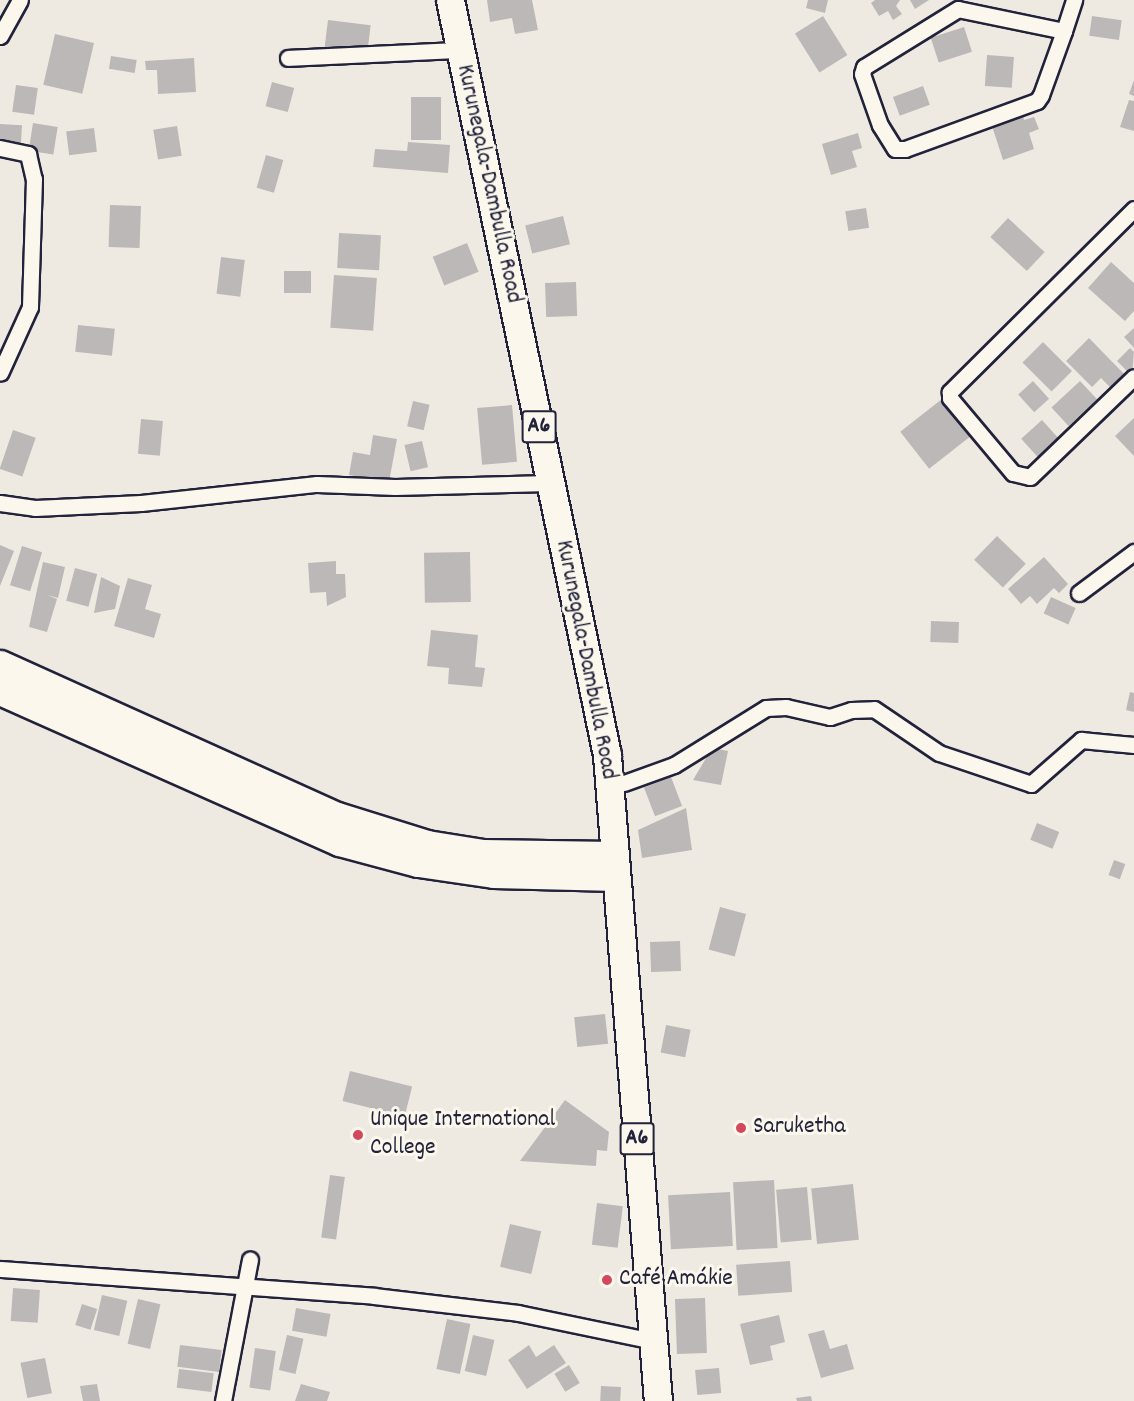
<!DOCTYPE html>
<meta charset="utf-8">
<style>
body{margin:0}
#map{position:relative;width:1134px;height:1401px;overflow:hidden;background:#eeeae2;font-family:Dekko,sans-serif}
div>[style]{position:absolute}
.building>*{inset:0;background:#bcb8b8;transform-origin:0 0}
.roads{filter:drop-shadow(2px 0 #22223b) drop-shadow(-2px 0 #22223b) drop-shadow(0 2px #22223b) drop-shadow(0 -2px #22223b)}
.street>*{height:15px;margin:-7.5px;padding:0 7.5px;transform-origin:7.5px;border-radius:7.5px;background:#fbf7ec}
.highway>*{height:27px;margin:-13.5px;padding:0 13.5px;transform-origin:13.5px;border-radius:13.5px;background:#fbf7ec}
.dots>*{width:16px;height:16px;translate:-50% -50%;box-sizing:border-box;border:3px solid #fbf7ec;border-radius:50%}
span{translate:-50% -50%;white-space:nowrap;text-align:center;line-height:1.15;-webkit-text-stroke:6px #fbf7ec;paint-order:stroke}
.shield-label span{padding:2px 4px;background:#fbf7ec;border:2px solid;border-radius:4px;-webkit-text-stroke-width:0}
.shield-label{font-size:22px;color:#22223b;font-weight:700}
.street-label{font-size:24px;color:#22223b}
.poi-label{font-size:24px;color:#22223b}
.left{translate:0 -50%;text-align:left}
</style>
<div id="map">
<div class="building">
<i style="clip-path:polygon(487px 0,532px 0,538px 30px,515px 34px,512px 18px,490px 22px)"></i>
<i style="clip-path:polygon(808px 0,828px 0,825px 13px,806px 8px)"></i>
<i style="clip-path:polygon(875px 0,900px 0,896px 6px,902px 14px,893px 20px,888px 11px,879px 16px,871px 3px)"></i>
<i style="clip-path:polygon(910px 0,929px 0,915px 9px)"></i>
<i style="left:823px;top:16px;width:46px;height:33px;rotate:58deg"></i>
<i style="left:1092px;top:16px;width:30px;height:20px;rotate:8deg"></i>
<i style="left:328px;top:20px;width:43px;height:27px;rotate:7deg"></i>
<i style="left:964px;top:27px;width:26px;height:35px;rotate:72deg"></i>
<i style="left:55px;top:34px;width:40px;height:52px;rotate:13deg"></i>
<i style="left:987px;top:55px;width:27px;height:31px;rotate:4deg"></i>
<i style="left:111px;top:56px;width:26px;height:13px;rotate:9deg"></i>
<i style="clip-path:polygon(194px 58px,196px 92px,158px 94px,157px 70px,146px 70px,145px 61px)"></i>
<i style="clip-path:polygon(1134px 80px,1134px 96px,1129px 94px)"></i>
<i style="left:272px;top:82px;width:23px;height:25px;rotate:15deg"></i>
<i style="left:16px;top:85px;width:22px;height:27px;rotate:8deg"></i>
<i style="left:923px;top:86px;width:20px;height:32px;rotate:70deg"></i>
<i style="left:411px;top:97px;width:30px;height:43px"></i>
<i style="clip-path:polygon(1129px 100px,1134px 101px,1134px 131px,1120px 127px)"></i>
<i style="clip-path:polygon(1023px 115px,1024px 120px,1034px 117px,1039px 129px,1029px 133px,1034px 149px,1003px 160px,992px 126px)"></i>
<i style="left:33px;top:123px;width:25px;height:28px;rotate:9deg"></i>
<i style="left:0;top:124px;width:22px;height:21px;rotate:3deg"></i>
<i style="left:177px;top:126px;width:30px;height:24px;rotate:81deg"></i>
<i style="left:94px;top:128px;width:24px;height:28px;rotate:83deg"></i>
<i style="clip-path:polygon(858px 133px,862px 148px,852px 151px,857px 167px,831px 175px,822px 144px)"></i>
<i style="clip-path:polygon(408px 142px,450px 145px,448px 173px,373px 167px,375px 149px,407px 151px)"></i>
<i style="left:266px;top:155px;width:18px;height:34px;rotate:16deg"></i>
<i style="left:110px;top:205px;width:31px;height:42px;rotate:2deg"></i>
<i style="left:866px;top:208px;width:20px;height:21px;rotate:81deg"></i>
<i style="left:563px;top:216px;width:29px;height:39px;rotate:76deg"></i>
<i style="left:1008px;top:218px;width:50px;height:26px;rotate:43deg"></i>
<i style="left:339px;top:233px;width:42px;height:35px;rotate:3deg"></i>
<i style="left:467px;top:243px;width:31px;height:37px;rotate:68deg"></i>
<i style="left:221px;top:257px;width:24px;height:37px;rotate:7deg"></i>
<i style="clip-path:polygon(1111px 262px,1134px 283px,1134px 311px,1125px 321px,1088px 288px)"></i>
<i style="left:284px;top:271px;width:27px;height:22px"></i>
<i style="left:334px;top:275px;width:43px;height:53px;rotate:4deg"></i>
<i style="left:576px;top:282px;width:34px;height:31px;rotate:88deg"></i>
<i style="left:78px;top:325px;width:37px;height:27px;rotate:6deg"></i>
<i style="clip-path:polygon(1134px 328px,1134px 348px,1124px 337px)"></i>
<i style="clip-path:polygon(1089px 338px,1126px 376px,1112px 389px,1101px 378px,1092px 387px,1066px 361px)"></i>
<i style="left:1043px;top:342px;width:41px;height:29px;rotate:45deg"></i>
<i style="clip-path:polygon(1130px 348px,1134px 352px,1132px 376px,1117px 361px)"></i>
<i style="left:1033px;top:381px;width:24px;height:20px;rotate:48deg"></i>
<i style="left:1080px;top:381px;width:25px;height:39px;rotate:47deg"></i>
<i style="left:942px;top:399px;width:47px;height:53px;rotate:52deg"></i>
<i style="left:413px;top:401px;width:17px;height:26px;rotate:13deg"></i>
<i style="left:512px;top:405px;width:57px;height:35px;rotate:85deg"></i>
<i style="clip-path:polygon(1134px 418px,1134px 456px,1115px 436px)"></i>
<i style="left:141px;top:419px;width:22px;height:35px;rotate:5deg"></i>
<i style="left:1042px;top:420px;width:28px;height:28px;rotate:48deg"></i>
<i style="left:13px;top:430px;width:24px;height:41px;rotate:19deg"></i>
<i style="clip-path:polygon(373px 435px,397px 439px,389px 482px,349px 475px,353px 452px,370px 455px)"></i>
<i style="left:422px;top:441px;width:27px;height:18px;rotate:77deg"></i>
<i style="left:997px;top:536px;width:40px;height:33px;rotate:44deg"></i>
<i style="clip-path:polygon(0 545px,14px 551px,0 586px)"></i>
<i style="left:22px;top:546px;width:21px;height:41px;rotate:17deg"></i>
<i style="left:470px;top:552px;width:50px;height:46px;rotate:89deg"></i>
<i style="clip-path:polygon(1044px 557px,1068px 584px,1059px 593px,1054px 588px,1037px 604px,1030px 596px,1021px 604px,1008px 589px)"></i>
<i style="clip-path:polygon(336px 561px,336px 574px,345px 574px,346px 597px,327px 606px,326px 592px,310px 593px,308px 563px)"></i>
<i style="clip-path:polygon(43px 562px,65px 567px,58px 598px,47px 595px,57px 599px,47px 632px,29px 627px)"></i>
<i style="left:75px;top:568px;width:23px;height:34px;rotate:15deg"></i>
<i style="clip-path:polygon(101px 577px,120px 586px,115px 609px,94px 613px)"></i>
<i style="clip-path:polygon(128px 578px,152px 585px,145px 609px,161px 614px,154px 638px,114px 626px)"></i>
<i style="left:1051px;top:597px;width:27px;height:18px;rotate:24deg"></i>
<i style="left:931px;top:621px;width:28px;height:21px;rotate:2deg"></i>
<i style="clip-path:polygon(431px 630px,478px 635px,475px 667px,485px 668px,482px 687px,448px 684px,449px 668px,427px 666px)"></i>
<i style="clip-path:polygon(1130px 692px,1134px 693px,1134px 712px,1126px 710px)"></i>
<i style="clip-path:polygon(712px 748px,728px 751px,721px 785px,693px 780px)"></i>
<i style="left:671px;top:777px;width:31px;height:29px;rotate:69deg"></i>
<i style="clip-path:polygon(686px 808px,692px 850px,642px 858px,638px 830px)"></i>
<i style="left:1037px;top:823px;width:24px;height:18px;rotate:22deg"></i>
<i style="left:1114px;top:860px;width:12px;height:16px;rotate:20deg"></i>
<i style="left:720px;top:907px;width:27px;height:44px;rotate:15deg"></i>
<i style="left:680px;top:941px;width:30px;height:30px;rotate:88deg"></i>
<i style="left:605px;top:1014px;width:30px;height:31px;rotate:84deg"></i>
<i style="left:666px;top:1025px;width:25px;height:28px;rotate:11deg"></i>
<i style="left:350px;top:1071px;width:64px;height:31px;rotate:14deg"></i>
<i style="clip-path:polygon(565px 1100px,609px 1132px,607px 1151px,597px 1150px,596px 1166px,520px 1161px)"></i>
<i style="left:330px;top:1175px;width:15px;height:63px;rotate:8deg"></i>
<i style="left:774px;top:1180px;width:68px;height:41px;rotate:87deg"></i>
<i style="left:853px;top:1184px;width:56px;height:42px;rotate:84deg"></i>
<i style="left:807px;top:1187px;width:53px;height:31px;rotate:85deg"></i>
<i style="left:730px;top:1192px;width:54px;height:62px;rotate:87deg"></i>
<i style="left:597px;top:1203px;width:26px;height:42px;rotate:7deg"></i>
<i style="left:510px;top:1224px;width:32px;height:44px;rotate:13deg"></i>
<i style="left:790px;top:1261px;width:31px;height:54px;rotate:86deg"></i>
<i style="left:13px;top:1288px;width:27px;height:33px;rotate:4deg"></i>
<i style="left:102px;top:1295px;width:26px;height:36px;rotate:13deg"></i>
<i style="left:705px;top:1298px;width:55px;height:30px;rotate:88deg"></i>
<i style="left:138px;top:1299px;width:23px;height:46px;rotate:13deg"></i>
<i style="left:82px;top:1304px;width:16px;height:22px;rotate:18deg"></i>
<i style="left:296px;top:1308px;width:35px;height:23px;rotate:10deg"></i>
<i style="clip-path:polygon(779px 1315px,785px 1342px,770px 1346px,773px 1360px,750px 1365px,740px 1324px)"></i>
<i style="left:447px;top:1319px;width:24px;height:51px;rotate:12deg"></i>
<i style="clip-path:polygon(824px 1330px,830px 1349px,847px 1344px,854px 1369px,821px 1378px,808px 1334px)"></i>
<i style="left:287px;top:1335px;width:17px;height:36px;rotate:13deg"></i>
<i style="left:473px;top:1335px;width:22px;height:37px;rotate:13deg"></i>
<i style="left:180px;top:1345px;width:42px;height:22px;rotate:7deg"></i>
<i style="clip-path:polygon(529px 1345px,536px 1357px,554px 1345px,566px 1363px,527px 1389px,508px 1360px)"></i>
<i style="left:255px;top:1348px;width:21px;height:40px;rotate:8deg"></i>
<i style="left:45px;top:1358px;width:36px;height:25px;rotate:79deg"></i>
<i style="left:569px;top:1365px;width:21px;height:17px;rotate:59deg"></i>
<i style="left:719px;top:1368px;width:25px;height:24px;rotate:85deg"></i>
<i style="left:179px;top:1369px;width:35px;height:19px;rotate:7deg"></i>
<i style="clip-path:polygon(97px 1384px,100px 1401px,83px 1401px,80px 1386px)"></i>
<i style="clip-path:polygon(301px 1384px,330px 1392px,327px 1401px,295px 1401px)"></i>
<i style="left:601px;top:1386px;width:20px;height:15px;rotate:3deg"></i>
<i style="clip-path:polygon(811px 1396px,812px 1401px,797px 1401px,796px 1398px)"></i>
</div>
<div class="roads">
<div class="street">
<i style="left:1064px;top:31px;width:108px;rotate:-168.3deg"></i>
<i style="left:958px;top:9px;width:110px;rotate:148.3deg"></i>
<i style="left:864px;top:67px;width:7px;rotate:106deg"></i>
<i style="left:862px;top:74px;width:54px;rotate:70.6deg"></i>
<i style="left:880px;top:125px;width:28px;rotate:58deg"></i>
<i style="left:895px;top:149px;width:10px"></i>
<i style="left:905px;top:149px;width:140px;rotate:-20deg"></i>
<i style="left:1037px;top:101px;width:7px;rotate:-56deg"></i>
<i style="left:1041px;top:95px;width:68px;rotate:-70.2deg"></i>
<i style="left:1064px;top:31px;width:33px;rotate:-72deg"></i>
<i style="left:0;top:36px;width:41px;rotate:-60.9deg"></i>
<i style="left:288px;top:58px;width:172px;rotate:-2.7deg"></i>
<i style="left:0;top:148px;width:29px;rotate:12deg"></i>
<i style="left:28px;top:154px;width:26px;rotate:77deg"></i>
<i style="left:34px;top:179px;width:128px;rotate:91.8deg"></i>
<i style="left:30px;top:307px;width:72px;rotate:114.4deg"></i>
<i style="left:1134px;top:209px;width:260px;rotate:135.2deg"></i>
<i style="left:950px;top:392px;width:6px;rotate:90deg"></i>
<i style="left:950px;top:398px;width:98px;rotate:50deg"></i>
<i style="left:1013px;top:473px;width:17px;rotate:13deg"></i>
<i style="left:1030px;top:477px;width:144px;rotate:-43.9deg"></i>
<i style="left:0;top:503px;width:35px;rotate:8deg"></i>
<i style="left:35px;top:508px;width:106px;rotate:-2.7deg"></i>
<i style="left:141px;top:503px;width:177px;rotate:-6.2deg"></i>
<i style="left:317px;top:484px;width:78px;rotate:2.2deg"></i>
<i style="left:395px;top:487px;width:156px;rotate:-1.5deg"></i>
<i style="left:1079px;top:593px;width:69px;rotate:-36.7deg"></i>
<i style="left:624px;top:783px;width:53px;rotate:-19.8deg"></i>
<i style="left:674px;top:765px;width:108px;rotate:-31.8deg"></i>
<i style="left:766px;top:708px;width:20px;rotate:-3deg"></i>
<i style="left:786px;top:707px;width:45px;rotate:12.8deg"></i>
<i style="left:830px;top:717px;width:22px;rotate:-18deg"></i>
<i style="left:851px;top:710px;width:23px;rotate:-2deg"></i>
<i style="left:874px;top:709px;width:78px;rotate:34.1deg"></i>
<i style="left:939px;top:753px;width:97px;rotate:18.6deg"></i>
<i style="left:1031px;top:784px;width:67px;rotate:-41.3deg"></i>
<i style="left:1081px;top:740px;width:53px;rotate:5.4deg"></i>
<i style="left:0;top:1269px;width:375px;rotate:4.1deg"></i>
<i style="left:374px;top:1296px;width:145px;rotate:6.7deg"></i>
<i style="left:518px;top:1313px;width:138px;rotate:11.7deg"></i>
<i style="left:223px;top:1401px;width:144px;rotate:-79.2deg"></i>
</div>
<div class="highway">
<i style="left:450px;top:0;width:771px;rotate:78.25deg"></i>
<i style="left:607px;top:755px;width:648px;rotate:85.49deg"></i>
<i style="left:0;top:664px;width:370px;rotate:24.3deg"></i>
<i style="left:337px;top:816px;width:94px;rotate:17.3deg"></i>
<i style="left:427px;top:844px;width:57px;rotate:9.1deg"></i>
<i style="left:483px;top:853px;width:131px;rotate:0.9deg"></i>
<i style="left:0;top:691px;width:371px;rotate:24deg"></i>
<i style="left:339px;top:842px;width:82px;rotate:14.9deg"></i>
<i style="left:418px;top:863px;width:76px;rotate:8.3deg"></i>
<i style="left:493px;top:874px;width:123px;rotate:1.4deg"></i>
</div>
</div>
<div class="dots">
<i style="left:741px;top:1128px;background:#d1495b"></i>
<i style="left:358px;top:1135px;background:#d1495b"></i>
<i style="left:607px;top:1280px;background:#d1495b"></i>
</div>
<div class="shield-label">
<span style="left:539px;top:427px">A6</span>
<span style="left:637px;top:1139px">A6</span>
</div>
<div class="street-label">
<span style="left:488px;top:184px;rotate:78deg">Kurunegala-Dambulla Road</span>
<span style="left:585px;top:660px;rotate:79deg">Kurunegala-Dambulla Road</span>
</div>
<div class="poi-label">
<span class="left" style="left:370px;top:1135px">Unique International<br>College</span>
<span class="left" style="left:753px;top:1128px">Saruketha</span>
<span class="left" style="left:619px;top:1280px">Café Amákie</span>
</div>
</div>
